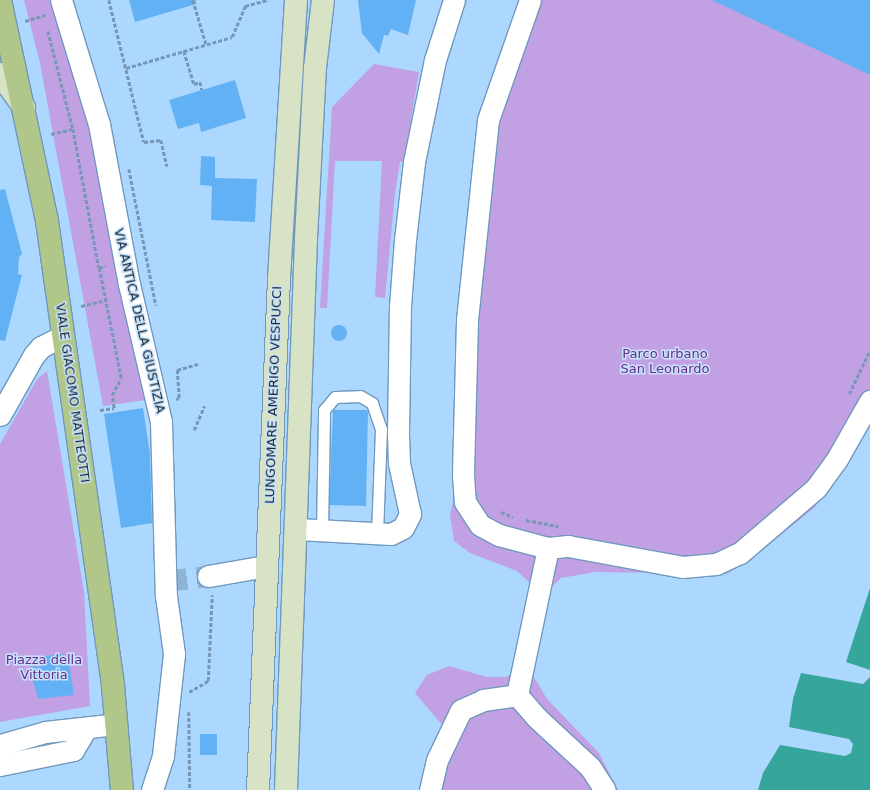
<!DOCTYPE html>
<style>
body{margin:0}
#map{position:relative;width:870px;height:790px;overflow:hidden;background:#acd7fe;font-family:"DejaVu Sans",sans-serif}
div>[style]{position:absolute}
.green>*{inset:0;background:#c1a1e3}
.water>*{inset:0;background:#36a69c}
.building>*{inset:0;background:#62b1f4;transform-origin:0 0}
.round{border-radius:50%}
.street-tunnel>*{height:21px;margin-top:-10.5px;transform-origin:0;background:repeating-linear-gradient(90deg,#8db3d5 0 21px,transparent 0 31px)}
.path>*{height:2.5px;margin-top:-1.25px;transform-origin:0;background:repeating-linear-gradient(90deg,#7698b6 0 4px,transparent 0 6px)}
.roads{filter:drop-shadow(1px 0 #6f98bd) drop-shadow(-1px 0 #6f98bd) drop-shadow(0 1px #6f98bd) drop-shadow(0 -1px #6f98bd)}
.lane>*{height:11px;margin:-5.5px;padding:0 5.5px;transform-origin:5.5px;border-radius:5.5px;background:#fff}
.street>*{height:21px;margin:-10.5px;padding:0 10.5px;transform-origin:10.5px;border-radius:10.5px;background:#fff}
.secondary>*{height:22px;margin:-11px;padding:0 11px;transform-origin:11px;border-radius:11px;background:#d8e2c4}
.primary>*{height:22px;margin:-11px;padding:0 11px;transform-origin:11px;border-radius:11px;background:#b1c689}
span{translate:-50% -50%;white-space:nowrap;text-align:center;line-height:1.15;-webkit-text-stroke:3px #c9e2fa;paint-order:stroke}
.street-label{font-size:13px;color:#112230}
.park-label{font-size:13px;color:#642f8f}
</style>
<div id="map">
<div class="green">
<i style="clip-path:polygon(24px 0,55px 0,92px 132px,146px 400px,103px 406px,40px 63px)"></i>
<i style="clip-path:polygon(522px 0,870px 0,870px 423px,866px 431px,815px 507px,761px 551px,727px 574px,595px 572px,561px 578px,544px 595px,531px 672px,547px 699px,599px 753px,618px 790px,440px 790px,454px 739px,415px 693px,427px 675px,449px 666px,487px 677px,506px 677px,518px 670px,532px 585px,517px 571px,470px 553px,454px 541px,450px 515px,459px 475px,483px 118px)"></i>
<i style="clip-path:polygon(374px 64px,419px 72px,404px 162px,400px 162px,395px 194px,385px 298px,375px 297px,382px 161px,335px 161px,327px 308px,320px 308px,332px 107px)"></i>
<i style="clip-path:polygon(47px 371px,84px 592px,90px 706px,0 722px,0 444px,37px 379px)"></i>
</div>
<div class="water">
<i style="clip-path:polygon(870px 588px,870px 670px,846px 662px)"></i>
<i style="clip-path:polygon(801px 673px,863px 684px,870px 677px,870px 790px,758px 790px,763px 773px,780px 745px,845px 756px,851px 753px,853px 744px,849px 739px,789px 727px,793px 699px)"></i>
</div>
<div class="building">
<i style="clip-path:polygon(129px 0,196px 0,196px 4px,135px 22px)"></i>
<i style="clip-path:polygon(358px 0,416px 0,408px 35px,391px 29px,388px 36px,384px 35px,379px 54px,362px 33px)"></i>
<i style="clip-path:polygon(712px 0,870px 0,870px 75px)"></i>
<i style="clip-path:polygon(235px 80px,246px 118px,201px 132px,199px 123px,178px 129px,169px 100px)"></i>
<i style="clip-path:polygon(201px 156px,215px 157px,215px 178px,257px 179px,255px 222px,211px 220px,212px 186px,200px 185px)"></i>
<i style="clip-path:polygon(5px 189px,22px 254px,19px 257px,18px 274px,22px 275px,5px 341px,0 340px,0 190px)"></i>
<i class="round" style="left:331px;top:325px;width:16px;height:16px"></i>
<i style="clip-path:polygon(143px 408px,150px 454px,152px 523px,121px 528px,104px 414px)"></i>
<i style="clip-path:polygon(333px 410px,367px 410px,368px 412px,366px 506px,329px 505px)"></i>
<i style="clip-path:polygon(60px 654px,68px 657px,74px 695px,38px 699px,29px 666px,41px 667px,38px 657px)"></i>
<i style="left:200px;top:734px;width:17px;height:21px"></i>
</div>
<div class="street-tunnel">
<i style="left:166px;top:581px;width:42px;rotate:-6.8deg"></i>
</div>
<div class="path">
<i style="left:109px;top:0;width:146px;rotate:76.2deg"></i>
<i style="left:144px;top:142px;width:17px;rotate:-7deg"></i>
<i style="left:161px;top:140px;width:27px;rotate:77deg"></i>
<i style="left:193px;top:0;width:46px;rotate:73.5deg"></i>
<i style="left:25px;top:21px;width:21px;rotate:-17deg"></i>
<i style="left:48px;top:31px;width:101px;rotate:75.7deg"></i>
<i style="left:184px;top:51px;width:34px;rotate:73deg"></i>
<i style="left:194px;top:84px;width:6px;rotate:-18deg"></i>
<i style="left:200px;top:82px;width:8px;rotate:76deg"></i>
<i style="left:126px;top:68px;width:110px;rotate:-16.3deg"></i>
<i style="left:232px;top:37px;width:34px;rotate:-67deg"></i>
<i style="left:245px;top:6px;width:24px;rotate:-15deg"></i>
<i style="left:51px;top:134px;width:23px;rotate:-13deg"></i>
<i style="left:73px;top:129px;width:141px;rotate:79.4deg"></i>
<i style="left:129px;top:169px;width:139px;rotate:78.8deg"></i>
<i style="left:81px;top:306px;width:26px;rotate:-13deg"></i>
<i style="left:849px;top:394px;width:49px;rotate:-64.5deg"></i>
<i style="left:176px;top:399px;width:3px;rotate:-18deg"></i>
<i style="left:179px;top:398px;width:28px;rotate:-94deg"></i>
<i style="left:177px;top:370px;width:22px;rotate:-16deg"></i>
<i style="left:100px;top:410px;width:14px;rotate:-8deg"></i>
<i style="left:114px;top:408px;width:13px;rotate:-99deg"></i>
<i style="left:112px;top:395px;width:19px;rotate:-62deg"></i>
<i style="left:121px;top:378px;width:112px;rotate:-101.3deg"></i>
<i style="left:99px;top:268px;width:7px;rotate:-16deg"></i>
<i style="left:194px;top:430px;width:26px;rotate:-67deg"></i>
<i style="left:501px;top:512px;width:13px;rotate:23deg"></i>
<i style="left:526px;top:520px;width:33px;rotate:11deg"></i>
<i style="left:189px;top:692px;width:22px;rotate:-30deg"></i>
<i style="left:208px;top:681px;width:86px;rotate:-87.3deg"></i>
<i style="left:189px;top:712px;width:78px;rotate:89.3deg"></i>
</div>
<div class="roads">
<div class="lane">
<i style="left:322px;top:530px;width:120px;rotate:-89deg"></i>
<i style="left:324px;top:410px;width:17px;rotate:-50deg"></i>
<i style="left:335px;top:397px;width:25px;rotate:-2deg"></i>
<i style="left:360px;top:396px;width:14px;rotate:30deg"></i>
<i style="left:372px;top:403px;width:28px;rotate:71deg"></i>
<i style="left:381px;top:429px;width:105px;rotate:92.2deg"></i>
</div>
<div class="street">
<i style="left:61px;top:0;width:130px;rotate:73deg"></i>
<i style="left:99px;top:124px;width:163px;rotate:79.4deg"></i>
<i style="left:129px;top:284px;width:142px;rotate:76.9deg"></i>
<i style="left:161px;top:422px;width:174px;rotate:88.4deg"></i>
<i style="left:166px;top:596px;width:59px;rotate:82.1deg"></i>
<i style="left:174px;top:654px;width:103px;rotate:96.2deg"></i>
<i style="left:163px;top:756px;width:36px;rotate:108deg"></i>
<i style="left:530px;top:0;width:127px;rotate:109.3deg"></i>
<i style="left:488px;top:120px;width:201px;rotate:96deg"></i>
<i style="left:467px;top:320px;width:155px;rotate:91.5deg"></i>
<i style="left:463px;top:475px;width:27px;rotate:86deg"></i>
<i style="left:465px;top:502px;width:27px;rotate:57deg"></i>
<i style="left:480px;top:525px;width:21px;rotate:28deg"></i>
<i style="left:499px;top:535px;width:51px;rotate:14.9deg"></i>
<i style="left:548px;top:548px;width:20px;rotate:-6deg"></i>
<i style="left:568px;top:546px;width:116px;rotate:10.4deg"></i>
<i style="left:682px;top:567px;width:34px;rotate:-5deg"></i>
<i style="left:716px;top:564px;width:26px;rotate:-25deg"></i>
<i style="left:740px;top:553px;width:100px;rotate:-40.5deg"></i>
<i style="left:816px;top:488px;width:36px;rotate:-54deg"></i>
<i style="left:837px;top:459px;width:67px;rotate:-60.4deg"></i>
<i style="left:0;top:415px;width:69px;rotate:-60.5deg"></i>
<i style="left:34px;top:355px;width:11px;rotate:-49deg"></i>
<i style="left:41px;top:347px;width:25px;rotate:-27deg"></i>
<i style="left:297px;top:529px;width:94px;rotate:3deg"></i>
<i style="left:391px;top:534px;width:13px;rotate:-27deg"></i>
<i style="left:403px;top:528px;width:16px;rotate:-63deg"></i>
<i style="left:410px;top:514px;width:52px;rotate:-102.2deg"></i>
<i style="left:399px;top:463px;width:31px;rotate:-92deg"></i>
<i style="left:398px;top:432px;width:126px;rotate:-89.1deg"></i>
<i style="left:400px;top:306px;width:66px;rotate:-85.7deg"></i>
<i style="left:405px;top:240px;width:79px;rotate:-83.4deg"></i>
<i style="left:414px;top:162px;width:104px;rotate:-78.4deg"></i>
<i style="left:435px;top:60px;width:63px;rotate:-72.4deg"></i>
<i style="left:208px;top:576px;width:59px;rotate:-9.8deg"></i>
<i style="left:517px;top:695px;width:30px;rotate:49deg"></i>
<i style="left:537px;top:718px;width:72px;rotate:42.8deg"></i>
<i style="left:590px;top:767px;width:27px;rotate:57deg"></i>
<i style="left:0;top:745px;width:47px;rotate:-16.1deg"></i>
<i style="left:45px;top:732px;width:71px;rotate:-6.4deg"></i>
<i style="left:0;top:765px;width:75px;rotate:-11.6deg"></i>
<i style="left:73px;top:750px;width:23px;rotate:-59deg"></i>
<i style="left:430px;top:790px;width:31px;rotate:-77deg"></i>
<i style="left:437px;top:760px;width:55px;rotate:-64.4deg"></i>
<i style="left:461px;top:710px;width:24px;rotate:-24deg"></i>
<i style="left:483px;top:700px;width:34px;rotate:-8deg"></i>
<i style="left:517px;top:695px;width:150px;rotate:-78.1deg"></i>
</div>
<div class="secondary">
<i style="left:0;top:74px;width:41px;rotate:54deg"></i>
<i style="left:258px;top:790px;width:512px;rotate:-87.65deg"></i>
<i style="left:279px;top:278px;width:279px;rotate:-86.5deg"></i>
<i style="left:286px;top:790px;width:551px;rotate:-87.92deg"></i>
<i style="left:306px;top:239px;width:171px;rotate:-87deg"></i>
<i style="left:315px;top:68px;width:68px;rotate:-83.3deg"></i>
</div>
<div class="primary">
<i style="left:0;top:0;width:226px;rotate:78deg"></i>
<i style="left:47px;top:221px;width:470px;rotate:81.9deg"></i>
<i style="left:113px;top:686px;width:104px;rotate:85.1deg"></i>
</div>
</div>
<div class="street-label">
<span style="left:139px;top:321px;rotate:77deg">VIA ANTICA DELLA GIUSTIZIA</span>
<span style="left:72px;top:393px;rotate:82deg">VIALE GIACOMO MATTEOTTI</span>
<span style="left:274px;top:395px;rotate:-88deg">LUNGOMARE AMERIGO VESPUCCI</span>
</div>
<div class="park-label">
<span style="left:665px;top:362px">Parco urbano<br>San Leonardo</span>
<span style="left:44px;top:668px">Piazza della<br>Vittoria</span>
</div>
</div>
